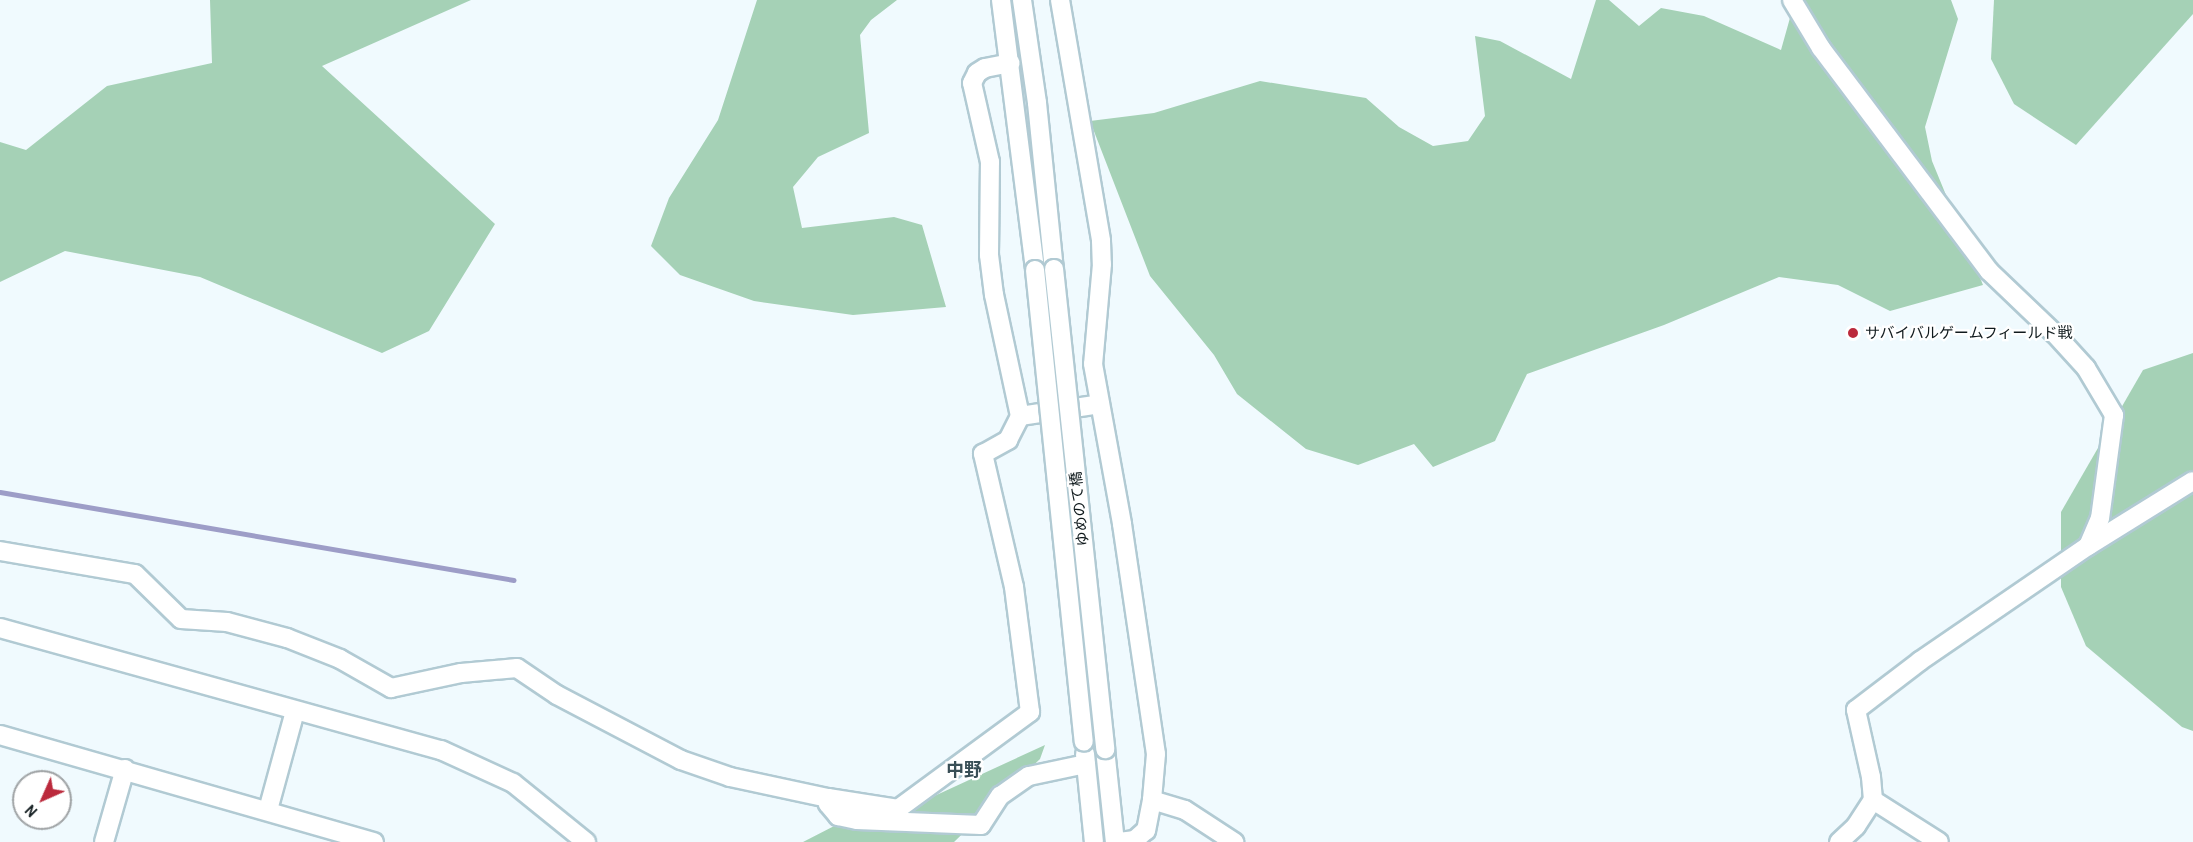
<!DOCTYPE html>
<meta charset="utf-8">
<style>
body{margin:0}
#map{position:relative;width:2193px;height:842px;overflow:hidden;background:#f0fafe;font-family:"Archivo Narrow","Noto Sans JP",sans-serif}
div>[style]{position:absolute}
.forest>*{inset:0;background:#a5d1b6}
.stream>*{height:5px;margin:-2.5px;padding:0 2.5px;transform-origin:2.5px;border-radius:2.5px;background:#9d9dc7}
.roads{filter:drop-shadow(2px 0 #b1cad3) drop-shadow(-2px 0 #b1cad3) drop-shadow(0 2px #b1cad3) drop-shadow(0 -2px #b1cad3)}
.minor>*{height:18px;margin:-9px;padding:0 9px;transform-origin:9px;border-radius:9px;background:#fff}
.bridges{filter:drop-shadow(2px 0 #b1cad3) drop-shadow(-2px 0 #b1cad3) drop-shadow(0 2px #b1cad3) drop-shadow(0 -2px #b1cad3)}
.minor-bridge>*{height:18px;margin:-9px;padding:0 9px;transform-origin:9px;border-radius:9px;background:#fff}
.dots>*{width:16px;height:16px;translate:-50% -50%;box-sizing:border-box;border:3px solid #fff;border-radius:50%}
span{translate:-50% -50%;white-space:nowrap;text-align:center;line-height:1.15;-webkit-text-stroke:4.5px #fff;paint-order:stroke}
.poi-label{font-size:15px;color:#101a1d}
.left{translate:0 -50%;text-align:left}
.street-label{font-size:15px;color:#101a1d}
.quarter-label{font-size:18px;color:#394f56;font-weight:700}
.north{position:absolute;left:12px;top:770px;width:60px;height:60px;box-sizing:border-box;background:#fff;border:2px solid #9fa3a5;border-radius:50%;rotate:225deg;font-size:16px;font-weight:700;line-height:24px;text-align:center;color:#101a1d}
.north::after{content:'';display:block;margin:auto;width:21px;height:27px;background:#bb2a3c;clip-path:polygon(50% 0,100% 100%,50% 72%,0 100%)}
</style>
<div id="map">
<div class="forest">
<i style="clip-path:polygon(210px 0,471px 0,322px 66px,495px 224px,429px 331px,382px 353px,200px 277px,65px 251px,0 282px,0 142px,26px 150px,107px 86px,212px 63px)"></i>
<i style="clip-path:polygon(757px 0,897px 0,871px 20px,860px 35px,869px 133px,818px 157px,793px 187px,802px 228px,894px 217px,922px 225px,946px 307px,853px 315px,754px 301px,680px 275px,651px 246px,669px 198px,718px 120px)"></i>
<i style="clip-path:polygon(1596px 0,1609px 0,1639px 26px,1661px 8px,1704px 16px,1781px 50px,1795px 0,1951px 0,1958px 19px,1925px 127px,1932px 161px,1983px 285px,1890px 311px,1838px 285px,1779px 277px,1664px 325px,1527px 374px,1495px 441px,1433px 467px,1414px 444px,1358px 465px,1306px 449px,1237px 394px,1214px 355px,1150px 276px,1090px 121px,1154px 113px,1260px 81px,1366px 98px,1399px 127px,1433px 146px,1468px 141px,1485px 116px,1475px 36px,1500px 41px,1571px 79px)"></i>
<i style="clip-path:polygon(1994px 0,2193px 0,2193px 14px,2076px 145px,2014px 104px,1991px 59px)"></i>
<i style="clip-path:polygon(2193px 353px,2193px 731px,2182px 727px,2086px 646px,2061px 587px,2061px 512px,2143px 370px)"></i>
<i style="clip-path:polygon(1045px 745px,1040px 759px,954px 842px,803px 842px,840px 823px,917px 804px)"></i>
</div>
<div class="stream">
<i style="left:0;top:492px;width:521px;rotate:9.72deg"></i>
</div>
<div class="roads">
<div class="minor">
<i style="left:1001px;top:0;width:272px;rotate:82.8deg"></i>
<i style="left:1022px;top:0;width:104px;rotate:81.7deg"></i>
<i style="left:1037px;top:103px;width:167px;rotate:84.2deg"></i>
<i style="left:1060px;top:0;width:244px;rotate:80.3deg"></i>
<i style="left:1101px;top:241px;width:23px;rotate:88deg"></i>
<i style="left:1102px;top:264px;width:100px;rotate:95.1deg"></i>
<i style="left:1093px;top:364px;width:163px;rotate:79.7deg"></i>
<i style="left:1122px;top:524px;width:232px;rotate:81.6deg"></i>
<i style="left:1156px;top:754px;width:46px;rotate:95deg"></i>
<i style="left:1152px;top:800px;width:31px;rotate:101deg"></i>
<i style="left:1146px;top:830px;width:15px;rotate:138deg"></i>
<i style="left:1135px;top:840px;width:16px;rotate:173deg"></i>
<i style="left:1792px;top:0;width:56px;rotate:58.9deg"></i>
<i style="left:1821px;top:48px;width:279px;rotate:53deg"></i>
<i style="left:1989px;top:271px;width:91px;rotate:43.7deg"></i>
<i style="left:2055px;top:334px;width:46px;rotate:47.6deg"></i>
<i style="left:2086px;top:368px;width:55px;rotate:59.2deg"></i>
<i style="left:2114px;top:415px;width:104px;rotate:97.7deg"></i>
<i style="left:2100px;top:518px;width:30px;rotate:113deg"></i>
<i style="left:1020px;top:416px;width:81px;rotate:-8.5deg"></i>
<i style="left:0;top:551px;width:137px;rotate:9.7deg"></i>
<i style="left:135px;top:574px;width:64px;rotate:44.4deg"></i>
<i style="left:181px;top:619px;width:46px;rotate:3.7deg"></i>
<i style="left:227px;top:622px;width:62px;rotate:14.9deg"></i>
<i style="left:287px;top:638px;width:57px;rotate:21.6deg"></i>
<i style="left:340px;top:659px;width:59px;rotate:29.6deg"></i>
<i style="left:391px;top:688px;width:72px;rotate:-12.1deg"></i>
<i style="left:461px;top:673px;width:56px;rotate:-5.1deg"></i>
<i style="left:517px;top:668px;width:48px;rotate:34deg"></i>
<i style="left:557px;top:695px;width:140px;rotate:27.7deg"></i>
<i style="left:681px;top:760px;width:52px;rotate:19.1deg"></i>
<i style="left:730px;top:777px;width:100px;rotate:12.1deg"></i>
<i style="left:828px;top:798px;width:71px;rotate:8.9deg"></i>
<i style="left:898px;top:809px;width:164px;rotate:-36.3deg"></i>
<i style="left:1030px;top:712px;width:126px;rotate:-97.3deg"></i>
<i style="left:1014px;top:587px;width:137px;rotate:-103.1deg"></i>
<i style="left:983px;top:454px;width:29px;rotate:-29deg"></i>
<i style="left:1008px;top:440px;width:27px;rotate:-63deg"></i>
<i style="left:1020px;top:416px;width:124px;rotate:-102.1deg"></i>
<i style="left:994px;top:295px;width:40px;rotate:-97.1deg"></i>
<i style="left:989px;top:255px;width:93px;rotate:-89.4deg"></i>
<i style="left:990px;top:162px;width:81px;rotate:-102.8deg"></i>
<i style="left:972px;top:83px;width:11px;rotate:-63deg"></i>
<i style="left:977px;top:73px;width:9px;rotate:-32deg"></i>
<i style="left:985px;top:68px;width:26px;rotate:-11deg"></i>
<i style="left:0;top:628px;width:458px;rotate:15.5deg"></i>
<i style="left:441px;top:750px;width:79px;rotate:24.6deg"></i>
<i style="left:513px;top:783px;width:94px;rotate:38.9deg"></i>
<i style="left:0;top:735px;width:389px;rotate:16deg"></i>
<i style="left:1105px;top:749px;width:94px;rotate:83.9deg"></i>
<i style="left:1085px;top:754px;width:88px;rotate:84.2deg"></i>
<i style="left:828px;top:798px;width:6px;rotate:90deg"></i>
<i style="left:828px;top:804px;width:16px;rotate:50deg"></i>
<i style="left:838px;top:816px;width:19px;rotate:12deg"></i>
<i style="left:857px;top:820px;width:124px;rotate:2.3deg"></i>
<i style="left:981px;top:825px;width:35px;rotate:-57deg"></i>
<i style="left:1000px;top:796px;width:35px;rotate:-35deg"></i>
<i style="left:1029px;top:776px;width:58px;rotate:-11.9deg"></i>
<i style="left:1152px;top:800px;width:34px;rotate:17deg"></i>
<i style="left:1185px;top:810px;width:59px;rotate:33.1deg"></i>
<i style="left:1873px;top:800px;width:78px;rotate:32.5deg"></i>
<i style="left:268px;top:810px;width:103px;rotate:-74.7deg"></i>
<i style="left:104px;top:842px;width:76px;rotate:-74deg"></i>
<i style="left:1839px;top:842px;width:23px;rotate:-43deg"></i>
<i style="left:1856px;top:826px;width:31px;rotate:-57deg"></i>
<i style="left:1873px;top:800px;width:23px;rotate:-95deg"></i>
<i style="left:1871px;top:777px;width:69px;rotate:-102.6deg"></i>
<i style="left:1856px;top:710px;width:81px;rotate:-37.4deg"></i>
<i style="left:1920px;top:661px;width:204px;rotate:-34.4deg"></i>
<i style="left:2088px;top:546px;width:123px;rotate:-31.8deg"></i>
</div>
</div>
<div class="bridges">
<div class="minor-bridge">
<i style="left:1054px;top:269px;width:483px;rotate:83.9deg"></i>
<i style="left:1035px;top:270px;width:474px;rotate:84.1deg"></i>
</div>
</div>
<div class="dots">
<i style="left:1853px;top:333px;background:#bb2a3c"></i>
</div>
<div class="poi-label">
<span class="left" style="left:1865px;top:333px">サバイバルゲームフィールド戦</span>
</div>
<div class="street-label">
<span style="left:1079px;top:509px;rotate:-96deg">ゆめのて橋</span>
</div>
<div class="quarter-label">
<span style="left:964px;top:770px">中野</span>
</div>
<div class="north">N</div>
</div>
